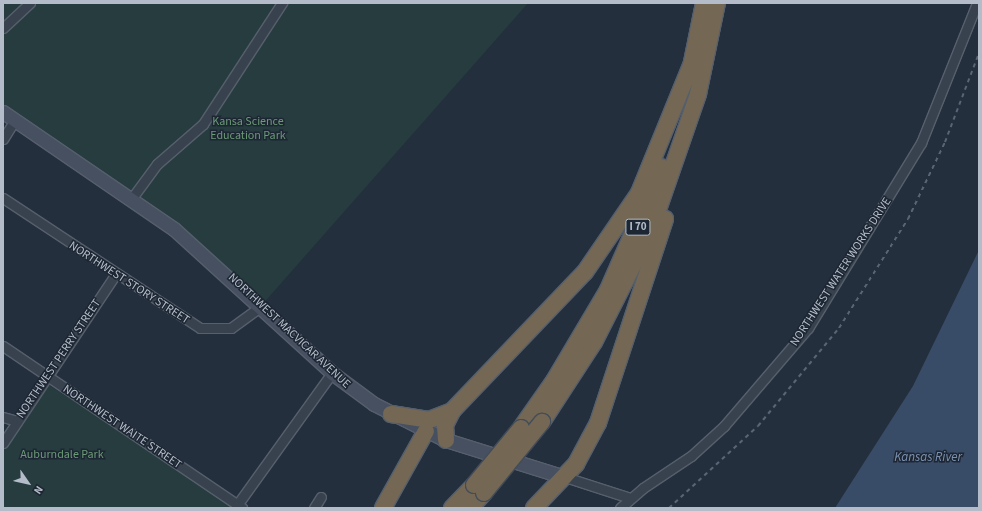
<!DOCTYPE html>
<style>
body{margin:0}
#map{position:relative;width:982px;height:511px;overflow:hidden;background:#242f3e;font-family:"Source Sans 3",sans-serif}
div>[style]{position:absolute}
.green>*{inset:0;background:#263c3f}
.water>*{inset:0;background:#394c67}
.roads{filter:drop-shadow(1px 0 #565f6c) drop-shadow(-1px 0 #565f6c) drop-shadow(0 1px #565f6c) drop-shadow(0 -1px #565f6c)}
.street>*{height:9px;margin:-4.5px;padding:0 4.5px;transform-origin:4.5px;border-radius:4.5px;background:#38414e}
.secondary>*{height:13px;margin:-6.5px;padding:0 6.5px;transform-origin:6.5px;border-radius:6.5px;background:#465061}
.highway>*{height:16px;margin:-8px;padding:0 8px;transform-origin:8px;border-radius:8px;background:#746855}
.rail>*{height:2px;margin-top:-1px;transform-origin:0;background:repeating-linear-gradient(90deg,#5a6575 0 4px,transparent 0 8px)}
.bridges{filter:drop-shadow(1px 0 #434c59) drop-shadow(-1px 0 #434c59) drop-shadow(0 1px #434c59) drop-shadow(0 -1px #434c59)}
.highway-bridge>*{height:16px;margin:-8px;padding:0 8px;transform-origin:8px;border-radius:8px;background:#746855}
span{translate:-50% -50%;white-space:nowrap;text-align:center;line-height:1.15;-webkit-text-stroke:3px #1d2633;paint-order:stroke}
.shield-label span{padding:1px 3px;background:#1d2633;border:1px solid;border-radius:3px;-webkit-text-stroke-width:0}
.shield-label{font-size:11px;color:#b4bcc9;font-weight:700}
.park-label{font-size:12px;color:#6b9a76}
.street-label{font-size:12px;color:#b4bcc9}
.water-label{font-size:13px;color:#7c92b1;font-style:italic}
.frame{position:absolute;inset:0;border:4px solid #b4bcc9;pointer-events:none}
.north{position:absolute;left:8px;top:463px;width:40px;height:40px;-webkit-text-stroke:3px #1d2633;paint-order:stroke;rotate:124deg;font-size:11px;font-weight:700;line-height:16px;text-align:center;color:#b4bcc9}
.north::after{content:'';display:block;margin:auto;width:14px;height:18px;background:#b4bcc9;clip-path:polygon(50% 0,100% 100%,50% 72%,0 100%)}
</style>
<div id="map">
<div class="green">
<i style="clip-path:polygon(3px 3px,528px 3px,261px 306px,132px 198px,3px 111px)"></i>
<i style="clip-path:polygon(47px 384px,149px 449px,237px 508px,3px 508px,3px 450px)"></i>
</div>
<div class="water">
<i style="clip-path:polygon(979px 250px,979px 508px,835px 508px,913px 386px)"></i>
</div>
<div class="roads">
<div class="street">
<i style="left:3px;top:28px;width:37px;rotate:-43deg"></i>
<i style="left:3px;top:139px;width:22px;rotate:-58deg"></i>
<i style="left:3px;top:198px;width:236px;rotate:33.4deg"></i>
<i style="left:200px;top:328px;width:31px"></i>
<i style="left:231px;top:328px;width:37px;rotate:-36deg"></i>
<i style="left:132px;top:198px;width:42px;rotate:-53.7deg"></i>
<i style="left:157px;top:164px;width:61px;rotate:-41deg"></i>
<i style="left:203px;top:124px;width:145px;rotate:-56.9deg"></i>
<i style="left:3px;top:346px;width:289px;rotate:34.1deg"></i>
<i style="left:3px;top:417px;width:15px;rotate:16deg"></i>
<i style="left:3px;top:443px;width:202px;rotate:-56.3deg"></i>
<i style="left:565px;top:477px;width:68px;rotate:17.9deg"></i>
<i style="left:237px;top:505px;width:163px;rotate:-54.3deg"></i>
<i style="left:314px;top:508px;width:13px;rotate:-58deg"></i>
<i style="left:620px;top:508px;width:30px;rotate:-41deg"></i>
<i style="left:643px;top:488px;width:58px;rotate:-33.7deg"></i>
<i style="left:691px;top:456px;width:45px;rotate:-42.3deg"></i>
<i style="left:724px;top:426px;width:129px;rotate:-49.4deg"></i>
<i style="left:808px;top:328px;width:217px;rotate:-58.6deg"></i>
<i style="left:921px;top:143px;width:151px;rotate:-68.2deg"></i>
</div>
<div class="secondary">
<i style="left:3px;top:112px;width:207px;rotate:34.4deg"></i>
<i style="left:174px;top:229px;width:214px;rotate:42.3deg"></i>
<i style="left:332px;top:373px;width:52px;rotate:36.4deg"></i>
<i style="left:374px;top:404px;width:80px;rotate:26.6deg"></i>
<i style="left:446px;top:440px;width:125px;rotate:17.3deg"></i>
</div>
<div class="highway">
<i style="left:690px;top:72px;width:70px;rotate:-78.5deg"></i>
<i style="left:391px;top:414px;width:38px;rotate:9deg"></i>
<i style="left:429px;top:420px;width:25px;rotate:-21deg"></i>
<i style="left:452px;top:411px;width:192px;rotate:-46.3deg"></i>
<i style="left:585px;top:272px;width:96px;rotate:-55.6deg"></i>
<i style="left:639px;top:193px;width:140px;rotate:-67.8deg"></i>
<i style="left:542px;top:422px;width:95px;rotate:-57deg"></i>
<i style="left:594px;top:342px;width:126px;rotate:-63deg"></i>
<i style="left:651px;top:230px;width:144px;rotate:-70.9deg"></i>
<i style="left:698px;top:94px;width:93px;rotate:-78.2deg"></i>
<i style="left:521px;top:428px;width:57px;rotate:-54.9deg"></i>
<i style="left:554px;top:381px;width:106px;rotate:-59.3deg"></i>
<i style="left:608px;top:290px;width:134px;rotate:-66.3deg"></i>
<i style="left:446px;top:440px;width:15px;rotate:-94deg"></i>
<i style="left:445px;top:425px;width:16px;rotate:-63deg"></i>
<i style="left:383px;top:508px;width:88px;rotate:-60.8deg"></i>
<i style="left:452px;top:508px;width:32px;rotate:-46deg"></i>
<i style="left:470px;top:508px;width:21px;rotate:-47deg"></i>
<i style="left:534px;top:508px;width:61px;rotate:-46.3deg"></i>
<i style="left:576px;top:464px;width:47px;rotate:-61.8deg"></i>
<i style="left:598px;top:423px;width:215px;rotate:-71.8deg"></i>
</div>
</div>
<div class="rail">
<i style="left:669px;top:508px;width:121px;rotate:-42.7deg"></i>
<i style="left:758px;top:426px;width:127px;rotate:-50.4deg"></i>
<i style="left:839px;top:328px;width:129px;rotate:-57.7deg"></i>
<i style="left:908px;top:219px;width:85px;rotate:-64.3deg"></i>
<i style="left:945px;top:142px;width:95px;rotate:-69.1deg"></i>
</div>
<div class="bridges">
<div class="highway-bridge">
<i style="left:474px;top:485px;width:74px;rotate:-50.5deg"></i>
<i style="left:484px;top:493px;width:92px;rotate:-50.8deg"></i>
</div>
</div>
<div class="shield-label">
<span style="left:638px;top:227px">I 70</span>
</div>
<div class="park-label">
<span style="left:248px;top:129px">Kansa Science<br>Education Park</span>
<span style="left:62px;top:455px">Auburndale Park</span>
</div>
<div class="street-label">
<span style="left:841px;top:272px;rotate:-57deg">NORTHWEST WATER WORKS DRIVE</span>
<span style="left:129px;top:283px;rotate:33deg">NORTHWEST STORY STREET</span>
<span style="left:289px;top:331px;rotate:43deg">NORTHWEST MACVICAR AVENUE</span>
<span style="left:59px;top:359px;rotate:-56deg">NORTHWEST PERRY STREET</span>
<span style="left:122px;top:427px;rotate:34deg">NORTHWEST WAITE STREET</span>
</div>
<div class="water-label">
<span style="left:928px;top:457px">Kansas River</span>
</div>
<div class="frame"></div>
<div class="north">N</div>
</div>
